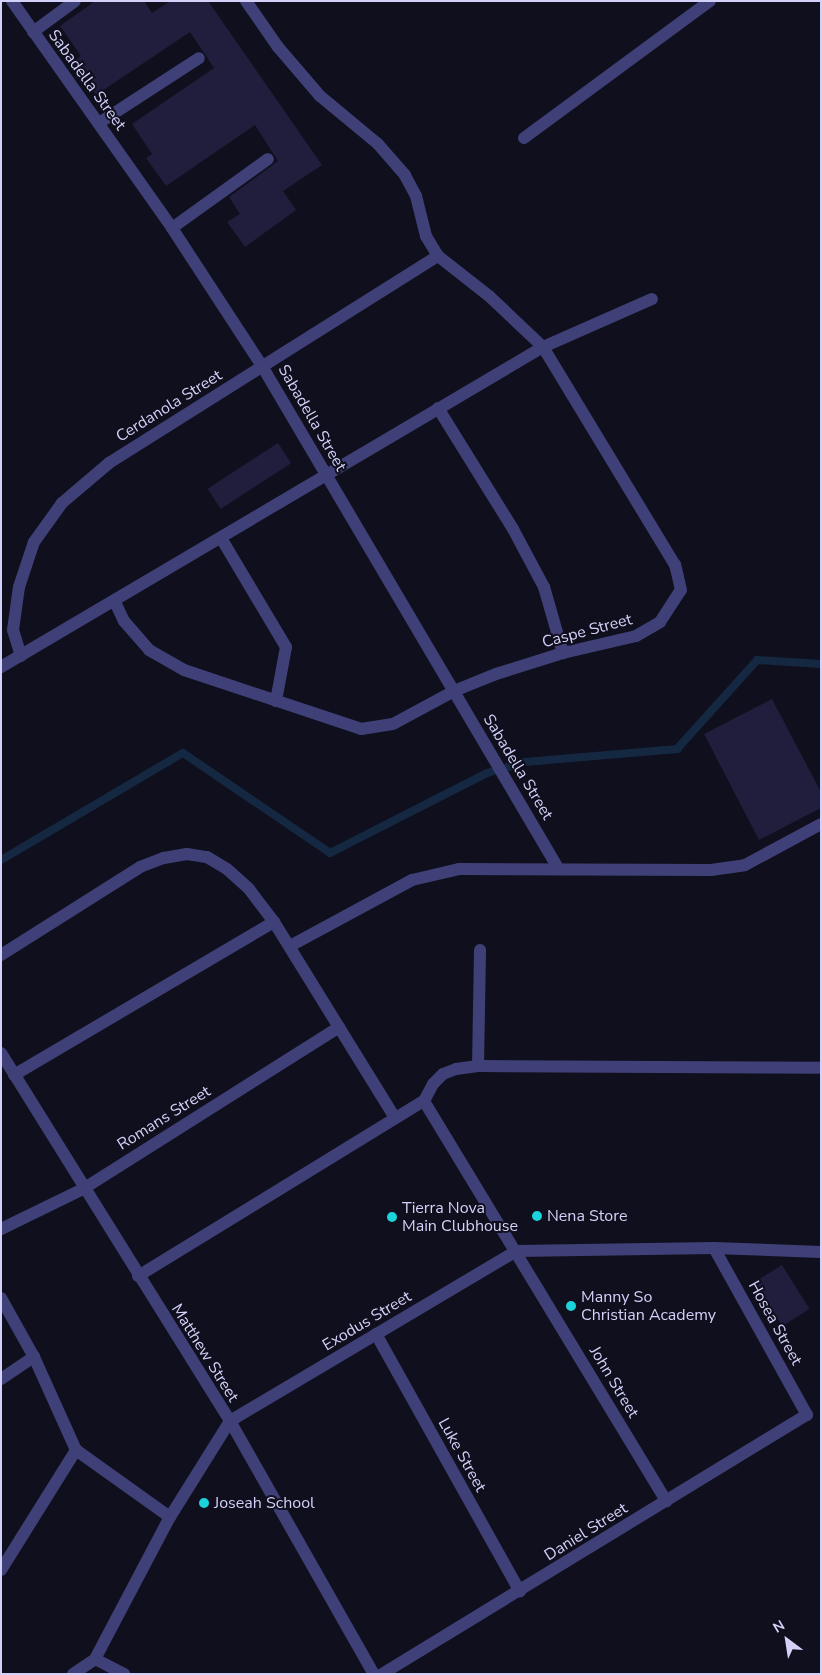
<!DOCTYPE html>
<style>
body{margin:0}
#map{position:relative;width:822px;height:1675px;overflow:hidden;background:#100f1d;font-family:"Nunito Sans",sans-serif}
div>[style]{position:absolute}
.stream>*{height:8px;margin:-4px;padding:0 4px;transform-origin:4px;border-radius:4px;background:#152842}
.building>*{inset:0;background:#211d3c;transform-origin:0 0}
.minor>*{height:12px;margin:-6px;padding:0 6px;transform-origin:6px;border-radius:6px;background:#3f4077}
.dots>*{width:14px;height:14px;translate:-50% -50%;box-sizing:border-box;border:2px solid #100f1d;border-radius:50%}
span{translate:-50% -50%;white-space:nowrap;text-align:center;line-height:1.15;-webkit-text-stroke:4px #100f1d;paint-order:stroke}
.street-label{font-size:16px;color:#d3d1f9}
.poi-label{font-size:16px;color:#d3d1f9}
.left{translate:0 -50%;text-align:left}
.frame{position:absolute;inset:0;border:2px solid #d3d1f9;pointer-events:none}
.north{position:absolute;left:762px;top:1615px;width:50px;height:50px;-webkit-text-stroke:4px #100f1d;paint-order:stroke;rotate:329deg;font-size:14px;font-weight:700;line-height:20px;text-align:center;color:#d3d1f9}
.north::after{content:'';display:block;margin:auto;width:18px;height:22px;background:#d3d1f9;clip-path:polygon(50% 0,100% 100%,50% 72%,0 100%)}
</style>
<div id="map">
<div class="stream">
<i style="left:1px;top:860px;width:211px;rotate:-30.5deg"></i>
<i style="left:183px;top:753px;width:178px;rotate:34.2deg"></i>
<i style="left:330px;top:853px;width:176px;rotate:-27deg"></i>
<i style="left:487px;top:773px;width:40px;rotate:-16deg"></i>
<i style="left:525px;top:762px;width:153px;rotate:-4.9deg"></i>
<i style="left:677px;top:749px;width:120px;rotate:-48deg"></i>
<i style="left:757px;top:660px;width:64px;rotate:3.6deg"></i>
</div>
<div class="building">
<i style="clip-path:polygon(95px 1px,144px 1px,152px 13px,170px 1px,208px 1px,322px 165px,283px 191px,296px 210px,245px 247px,227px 222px,240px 214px,229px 197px,278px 161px,255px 125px,166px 186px,146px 158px,152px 154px,132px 124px,214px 68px,190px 32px,96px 95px,73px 62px,81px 56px,60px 26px)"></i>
<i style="left:278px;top:443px;width:24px;height:84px;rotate:57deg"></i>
<i style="clip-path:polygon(772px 699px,821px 792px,821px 808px,759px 840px,704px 734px)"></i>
<i style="left:782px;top:1265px;width:52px;height:32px;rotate:58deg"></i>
</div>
<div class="minor">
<i style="left:12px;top:1px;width:278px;rotate:54.8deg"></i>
<i style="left:172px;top:228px;width:165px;rotate:56.9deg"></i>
<i style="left:262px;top:366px;width:583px;rotate:59.47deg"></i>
<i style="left:33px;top:32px;width:52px;rotate:-36.4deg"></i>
<i style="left:99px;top:123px;width:119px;rotate:-33deg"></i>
<i style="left:524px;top:138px;width:231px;rotate:-36.4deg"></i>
<i style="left:172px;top:228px;width:118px;rotate:-35.7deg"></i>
<i style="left:438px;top:408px;width:142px;rotate:58.2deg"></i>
<i style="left:513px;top:529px;width:66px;rotate:61.9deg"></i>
<i style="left:544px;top:587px;width:69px;rotate:73.9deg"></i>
<i style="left:221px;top:538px;width:127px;rotate:59.2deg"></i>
<i style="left:286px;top:647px;width:55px;rotate:100.5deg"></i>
<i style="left:115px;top:602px;width:21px;rotate:65deg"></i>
<i style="left:124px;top:621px;width:38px;rotate:49deg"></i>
<i style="left:149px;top:650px;width:40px;rotate:29.7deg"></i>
<i style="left:184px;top:670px;width:187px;rotate:18.4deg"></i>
<i style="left:361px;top:729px;width:32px;rotate:-9deg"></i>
<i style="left:393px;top:724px;width:69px;rotate:-28.4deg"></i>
<i style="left:454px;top:691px;width:45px;rotate:-22deg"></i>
<i style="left:496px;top:674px;width:70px;rotate:-17.4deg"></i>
<i style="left:563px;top:653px;width:75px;rotate:-13.1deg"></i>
<i style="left:636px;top:636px;width:28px;rotate:-30deg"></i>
<i style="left:660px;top:622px;width:38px;rotate:-57deg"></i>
<i style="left:681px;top:590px;width:26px;rotate:-103deg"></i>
<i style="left:675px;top:565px;width:255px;rotate:-121.2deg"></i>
<i style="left:543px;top:347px;width:74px;rotate:-136.6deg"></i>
<i style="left:489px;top:296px;width:65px;rotate:-141.9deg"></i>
<i style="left:438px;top:256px;width:23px;rotate:-121deg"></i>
<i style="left:426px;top:236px;width:41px;rotate:-104deg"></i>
<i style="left:416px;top:196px;width:24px;rotate:-118deg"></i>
<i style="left:405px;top:175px;width:41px;rotate:-131.1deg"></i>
<i style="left:378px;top:144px;width:75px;rotate:-140.4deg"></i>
<i style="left:320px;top:96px;width:65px;rotate:-130.6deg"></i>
<i style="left:278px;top:47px;width:56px;rotate:-124.8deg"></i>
<i style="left:21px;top:656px;width:27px;rotate:-107deg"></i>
<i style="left:13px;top:630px;width:43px;rotate:-82.1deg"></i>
<i style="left:19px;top:587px;width:47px;rotate:-71.6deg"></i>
<i style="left:34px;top:542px;width:48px;rotate:-54.3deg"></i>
<i style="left:62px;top:503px;width:62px;rotate:-40.4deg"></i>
<i style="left:109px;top:463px;width:389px;rotate:-32.2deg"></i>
<i style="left:1px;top:667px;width:629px;rotate:-30.56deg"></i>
<i style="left:543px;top:347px;width:119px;rotate:-23.8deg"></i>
<i style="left:290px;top:946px;width:139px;rotate:-28.4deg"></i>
<i style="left:412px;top:880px;width:48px;rotate:-13.2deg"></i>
<i style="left:459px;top:869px;width:252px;rotate:0.2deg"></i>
<i style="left:711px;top:870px;width:34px;rotate:-8deg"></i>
<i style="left:745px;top:865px;width:86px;rotate:-28.3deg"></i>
<i style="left:1px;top:955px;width:165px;rotate:-32.3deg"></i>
<i style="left:140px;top:867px;width:26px;rotate:-21deg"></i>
<i style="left:164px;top:858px;width:23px;rotate:-10deg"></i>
<i style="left:187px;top:854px;width:20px;rotate:9deg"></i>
<i style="left:207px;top:857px;width:23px;rotate:31deg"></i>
<i style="left:227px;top:869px;width:30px;rotate:42deg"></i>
<i style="left:249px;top:889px;width:41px;rotate:52.9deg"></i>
<i style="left:274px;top:922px;width:230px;rotate:58.3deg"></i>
<i style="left:1px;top:1053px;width:433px;rotate:58.1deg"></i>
<i style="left:230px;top:1421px;width:291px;rotate:60.4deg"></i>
<i style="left:478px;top:1066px;width:116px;rotate:-89deg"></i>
<i style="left:14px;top:1075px;width:302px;rotate:-30.5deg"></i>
<i style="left:424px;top:1101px;width:468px;rotate:58.8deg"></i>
<i style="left:1px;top:1229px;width:91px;rotate:-26deg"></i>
<i style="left:83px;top:1189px;width:303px;rotate:-32.3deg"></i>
<i style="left:138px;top:1276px;width:335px;rotate:-31.5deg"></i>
<i style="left:424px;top:1101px;width:19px;rotate:-62deg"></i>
<i style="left:433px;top:1084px;width:14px;rotate:-45deg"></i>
<i style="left:443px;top:1074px;width:14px;rotate:-21deg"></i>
<i style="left:456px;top:1069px;width:22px;rotate:-8deg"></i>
<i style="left:478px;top:1066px;width:343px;rotate:0.3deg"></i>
<i style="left:1px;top:1298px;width:68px;rotate:60.8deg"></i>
<i style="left:34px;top:1357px;width:102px;rotate:65.7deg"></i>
<i style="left:76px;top:1450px;width:115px;rotate:35.5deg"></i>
<i style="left:376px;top:1334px;width:295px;rotate:60.8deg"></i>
<i style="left:1px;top:1379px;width:40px;rotate:-34deg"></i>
<i style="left:1px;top:1570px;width:142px;rotate:-58deg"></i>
<i style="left:95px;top:1659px;width:33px;rotate:27deg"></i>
<i style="left:73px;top:1674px;width:27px;rotate:-34deg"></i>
<i style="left:95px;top:1659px;width:161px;rotate:-62.2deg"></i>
<i style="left:170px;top:1517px;width:113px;rotate:-58deg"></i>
<i style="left:230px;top:1421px;width:333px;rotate:-30.7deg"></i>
<i style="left:516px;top:1251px;width:198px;rotate:-0.9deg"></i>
<i style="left:714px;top:1248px;width:107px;rotate:2.1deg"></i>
<i style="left:382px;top:1674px;width:498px;rotate:-31.4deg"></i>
<i style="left:807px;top:1415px;width:191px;rotate:-119.1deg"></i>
</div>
<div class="dots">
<i style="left:537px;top:1216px;background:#1bd3db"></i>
<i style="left:392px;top:1217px;background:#1bd3db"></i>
<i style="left:571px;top:1306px;background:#1bd3db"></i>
<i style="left:204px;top:1503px;background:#1bd3db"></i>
</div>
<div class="street-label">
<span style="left:87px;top:80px;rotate:54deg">Sabadella Street</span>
<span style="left:169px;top:406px;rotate:-32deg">Cerdanola Street</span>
<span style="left:312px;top:418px;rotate:60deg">Sabadella Street</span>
<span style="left:587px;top:631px;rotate:-15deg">Caspe Street</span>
<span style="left:518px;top:767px;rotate:59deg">Sabadella Street</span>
<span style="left:164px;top:1118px;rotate:-32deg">Romans Street</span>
<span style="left:367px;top:1321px;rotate:-31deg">Exodus Street</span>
<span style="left:775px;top:1323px;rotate:61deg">Hosea Street</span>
<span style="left:205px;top:1353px;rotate:58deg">Matthew Street</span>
<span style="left:614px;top:1382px;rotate:59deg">John Street</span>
<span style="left:462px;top:1455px;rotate:61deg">Luke Street</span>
<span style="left:586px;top:1532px;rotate:-32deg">Daniel Street</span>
</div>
<div class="poi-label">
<span class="left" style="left:402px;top:1217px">Tierra Nova<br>Main Clubhouse</span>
<span class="left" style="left:547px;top:1216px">Nena Store</span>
<span class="left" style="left:581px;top:1306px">Manny So<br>Christian Academy</span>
<span class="left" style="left:214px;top:1503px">Joseah School</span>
</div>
<div class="frame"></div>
<div class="north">N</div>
</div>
